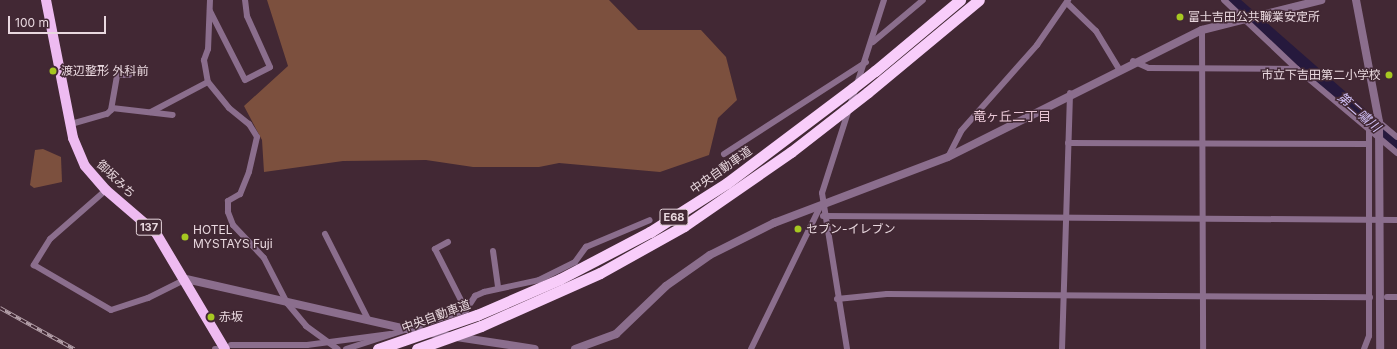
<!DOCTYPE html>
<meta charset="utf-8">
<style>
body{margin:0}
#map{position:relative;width:1397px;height:349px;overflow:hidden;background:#422834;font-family:Inter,"Noto Sans JP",sans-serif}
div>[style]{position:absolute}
.forest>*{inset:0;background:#7c503e}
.river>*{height:12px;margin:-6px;padding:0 6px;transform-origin:6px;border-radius:6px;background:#26193d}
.minor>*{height:6px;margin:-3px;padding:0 3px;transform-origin:3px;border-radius:3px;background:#8b6e8d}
.tertiary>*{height:8px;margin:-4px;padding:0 4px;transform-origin:4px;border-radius:4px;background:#8b6e8d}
.trunk>*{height:10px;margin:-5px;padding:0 5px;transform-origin:5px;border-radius:5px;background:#eebbf1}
.motorway>*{height:11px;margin:-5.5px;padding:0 5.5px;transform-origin:5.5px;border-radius:5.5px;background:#f8cdfa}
.rail>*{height:3.5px;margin-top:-1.75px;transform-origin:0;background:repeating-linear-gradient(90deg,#422834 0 6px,#b5a1aa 0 12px);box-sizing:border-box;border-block:1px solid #b5a1aa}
.motorway-bridge>*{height:11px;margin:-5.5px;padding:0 5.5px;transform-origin:5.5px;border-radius:5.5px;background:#f8cdfa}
.dots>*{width:11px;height:11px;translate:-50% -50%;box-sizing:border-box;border:2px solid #422834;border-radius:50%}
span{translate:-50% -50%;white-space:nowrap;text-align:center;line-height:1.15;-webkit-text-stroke:3px #422834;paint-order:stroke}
.shield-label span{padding:1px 3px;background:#422834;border:1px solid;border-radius:3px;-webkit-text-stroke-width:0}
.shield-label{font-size:11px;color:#e9d8df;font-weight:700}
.poi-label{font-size:12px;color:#e9d8df}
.left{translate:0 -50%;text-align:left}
.right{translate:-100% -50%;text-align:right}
.street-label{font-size:12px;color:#e9d8df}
.water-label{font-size:13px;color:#d2c2f9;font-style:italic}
.neighbourhood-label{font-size:13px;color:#e6c4d3}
.scale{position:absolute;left:8px;top:16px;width:98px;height:18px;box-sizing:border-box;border:2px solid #e9d8df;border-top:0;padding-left:5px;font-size:12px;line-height:14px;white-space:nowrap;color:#e9d8df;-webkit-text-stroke:3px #422834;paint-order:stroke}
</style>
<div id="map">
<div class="forest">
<i style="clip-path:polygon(267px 0,609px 0,638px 30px,701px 30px,726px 57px,737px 100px,718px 118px,709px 155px,660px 172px,559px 163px,539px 167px,473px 167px,426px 160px,343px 161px,264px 172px,262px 140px,244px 106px,288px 66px)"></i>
<i style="clip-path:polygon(43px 149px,61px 157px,62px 182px,34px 188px,30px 185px,35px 150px)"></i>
</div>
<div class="river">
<i style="left:1232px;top:0;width:220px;rotate:41.3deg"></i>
</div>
<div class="minor">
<i style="left:210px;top:0;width:49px;rotate:92.3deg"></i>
<i style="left:208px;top:49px;width:12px;rotate:110deg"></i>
<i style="left:204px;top:60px;width:22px;rotate:80deg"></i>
<i style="left:208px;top:82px;width:33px;rotate:51deg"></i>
<i style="left:229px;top:108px;width:26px;rotate:39deg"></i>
<i style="left:249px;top:124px;width:15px;rotate:58deg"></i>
<i style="left:257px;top:137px;width:36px;rotate:103deg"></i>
<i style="left:249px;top:172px;width:24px;rotate:112deg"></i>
<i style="left:240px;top:194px;width:14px;rotate:150deg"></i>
<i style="left:228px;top:201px;width:11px;rotate:90deg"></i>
<i style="left:228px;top:212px;width:14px;rotate:69deg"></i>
<i style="left:233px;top:225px;width:45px;rotate:46.8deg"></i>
<i style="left:264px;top:258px;width:51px;rotate:62.9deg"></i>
<i style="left:287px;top:303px;width:30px;rotate:50deg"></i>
<i style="left:306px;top:326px;width:39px;rotate:36deg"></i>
<i style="left:1224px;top:0;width:100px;rotate:43.4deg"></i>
<i style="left:1297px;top:69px;width:131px;rotate:40deg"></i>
<i style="left:1067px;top:3px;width:40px;rotate:44deg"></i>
<i style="left:1096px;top:31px;width:44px;rotate:58.8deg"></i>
<i style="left:210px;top:11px;width:77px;rotate:63.1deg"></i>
<i style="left:245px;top:80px;width:28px;rotate:-27deg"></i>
<i style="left:270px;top:67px;width:56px;rotate:-114.3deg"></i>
<i style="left:247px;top:16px;width:16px;rotate:-97deg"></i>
<i style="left:1202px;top:30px;width:319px;rotate:89.8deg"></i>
<i style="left:873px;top:42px;width:65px;rotate:-40deg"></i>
<i style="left:1133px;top:61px;width:17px;rotate:24deg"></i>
<i style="left:1149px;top:68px;width:148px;rotate:0.4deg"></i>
<i style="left:112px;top:108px;width:61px;rotate:6.5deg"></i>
<i style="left:151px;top:112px;width:64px;rotate:-27.8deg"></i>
<i style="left:1379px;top:122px;width:23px;rotate:40deg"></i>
<i style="left:71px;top:124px;width:37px;rotate:-16deg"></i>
<i style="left:107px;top:114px;width:6px;rotate:-45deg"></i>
<i style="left:111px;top:110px;width:36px;rotate:-80deg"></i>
<i style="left:117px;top:75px;width:12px"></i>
<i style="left:1068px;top:143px;width:301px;rotate:0.2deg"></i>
<i style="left:724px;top:154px;width:169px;rotate:-32.9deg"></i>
<i style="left:948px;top:157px;width:29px;rotate:-63deg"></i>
<i style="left:961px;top:131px;width:115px;rotate:-48.5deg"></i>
<i style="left:1037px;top:45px;width:55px;rotate:-55.4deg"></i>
<i style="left:106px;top:190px;width:74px;rotate:138.8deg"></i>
<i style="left:50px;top:239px;width:31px;rotate:122deg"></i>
<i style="left:34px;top:265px;width:89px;rotate:30.3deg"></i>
<i style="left:111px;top:310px;width:39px;rotate:-18deg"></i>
<i style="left:148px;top:298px;width:42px;rotate:-26.6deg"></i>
<i style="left:823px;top:216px;width:574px;rotate:0.4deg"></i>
<i style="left:325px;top:234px;width:97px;rotate:63.2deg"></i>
<i style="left:448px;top:242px;width:15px;rotate:152deg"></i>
<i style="left:435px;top:249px;width:68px;rotate:63.1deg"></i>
<i style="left:493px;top:251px;width:37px;rotate:82deg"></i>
<i style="left:1387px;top:297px;width:10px"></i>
<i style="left:837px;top:299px;width:50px;rotate:-5.7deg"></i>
<i style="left:887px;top:294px;width:483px;rotate:0.4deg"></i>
<i style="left:231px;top:345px;width:76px"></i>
<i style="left:307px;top:345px;width:84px;rotate:-7.5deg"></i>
<i style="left:215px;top:349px;width:1px"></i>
<i style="left:346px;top:349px;width:126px;rotate:-18deg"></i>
<i style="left:466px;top:310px;width:17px;rotate:-57deg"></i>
<i style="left:475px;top:296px;width:10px;rotate:-24deg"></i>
<i style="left:484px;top:292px;width:56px;rotate:-12.3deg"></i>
<i style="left:539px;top:280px;width:40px;rotate:-26.6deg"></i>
<i style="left:575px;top:262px;width:19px;rotate:-54deg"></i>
<i style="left:586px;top:247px;width:69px;rotate:-22.9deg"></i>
<i style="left:751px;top:349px;width:160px;rotate:-64.1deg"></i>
<i style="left:847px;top:349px;width:158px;rotate:-99.1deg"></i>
<i style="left:822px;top:193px;width:203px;rotate:-72.2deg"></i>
<i style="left:1062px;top:349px;width:256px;rotate:-88.2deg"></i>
<i style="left:1364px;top:349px;width:14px;rotate:-69deg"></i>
<i style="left:1369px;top:336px;width:206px;rotate:-90deg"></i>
</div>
<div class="tertiary">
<i style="left:1356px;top:0;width:124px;rotate:79.3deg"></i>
<i style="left:1379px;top:122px;width:227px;rotate:89.7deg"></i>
<i style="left:186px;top:279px;width:230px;rotate:12.8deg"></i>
<i style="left:410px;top:330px;width:126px;rotate:8.6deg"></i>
<i style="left:575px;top:349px;width:44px;rotate:-20.1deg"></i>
<i style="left:616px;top:334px;width:69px;rotate:-43.8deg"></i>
<i style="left:666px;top:286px;width:54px;rotate:-35.2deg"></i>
<i style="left:710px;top:255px;width:72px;rotate:-26.6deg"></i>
<i style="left:774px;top:223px;width:186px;rotate:-20.8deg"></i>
<i style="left:948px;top:157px;width:284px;rotate:-26.6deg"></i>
<i style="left:1202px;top:30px;width:123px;rotate:-14.1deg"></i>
</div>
<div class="trunk">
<i style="left:46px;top:0;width:141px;rotate:78.9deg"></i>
<i style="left:73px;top:138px;width:30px;rotate:67deg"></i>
<i style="left:85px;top:166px;width:32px;rotate:49deg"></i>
<i style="left:106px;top:190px;width:66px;rotate:40.7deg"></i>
<i style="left:156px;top:233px;width:135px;rotate:59.3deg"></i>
</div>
<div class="motorway">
<i style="left:875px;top:71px;width:111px;rotate:-39.9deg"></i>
<i style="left:868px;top:92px;width:144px;rotate:-39.7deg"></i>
<i style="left:477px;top:315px;width:90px;rotate:-23.4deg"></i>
<i style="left:560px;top:279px;width:102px;rotate:-27.6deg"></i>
<i style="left:650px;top:232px;width:91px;rotate:-32.5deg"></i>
<i style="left:727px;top:183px;width:158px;rotate:-37deg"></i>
<i style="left:481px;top:326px;width:130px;rotate:-24deg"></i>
<i style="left:600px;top:273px;width:96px;rotate:-29.2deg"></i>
<i style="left:684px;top:226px;width:130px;rotate:-34.7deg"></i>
<i style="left:791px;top:152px;width:68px;rotate:-37.9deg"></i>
</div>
<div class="rail">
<i style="left:0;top:308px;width:85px;rotate:29deg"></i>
</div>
<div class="motorway-bridge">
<i style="left:853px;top:88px;width:28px;rotate:-38deg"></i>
<i style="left:845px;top:110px;width:29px;rotate:-38deg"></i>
<i style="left:378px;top:349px;width:105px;rotate:-19deg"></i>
<i style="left:417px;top:349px;width:68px;rotate:-19.8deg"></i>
</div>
<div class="dots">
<i style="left:1180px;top:17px;background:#a6c821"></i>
<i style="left:53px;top:71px;background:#a6c821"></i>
<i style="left:1389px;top:75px;background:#a6c821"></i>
<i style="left:798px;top:229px;background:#a6c821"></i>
<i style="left:185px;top:237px;background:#a6c821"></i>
<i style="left:211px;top:317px;background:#a6c821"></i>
</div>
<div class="shield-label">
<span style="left:674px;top:217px">E68</span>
<span style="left:149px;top:227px">137</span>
</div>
<div class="poi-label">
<span class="left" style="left:1188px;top:17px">富士吉田公共職業安定所</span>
<span class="left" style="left:61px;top:71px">渡辺整形 外科前</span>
<span class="right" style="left:1381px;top:75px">市立下吉田第二小学校</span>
<span class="left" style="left:806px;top:229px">セブン-イレブン</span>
<span class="left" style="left:193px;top:237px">HOTEL<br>MYSTAYS Fuji</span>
<span class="left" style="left:219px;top:317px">赤坂</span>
</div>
<div class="street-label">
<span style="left:721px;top:170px;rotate:-35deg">中央自動車道</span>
<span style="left:116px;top:179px;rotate:44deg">御坂みち</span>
<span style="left:436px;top:316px;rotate:-20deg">中央自動車道</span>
</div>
<div class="water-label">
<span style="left:1359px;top:112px;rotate:41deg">第二嘯川</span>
</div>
<div class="neighbourhood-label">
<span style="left:1012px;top:116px">竜ヶ丘二丁目</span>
</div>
<div class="scale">100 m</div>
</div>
